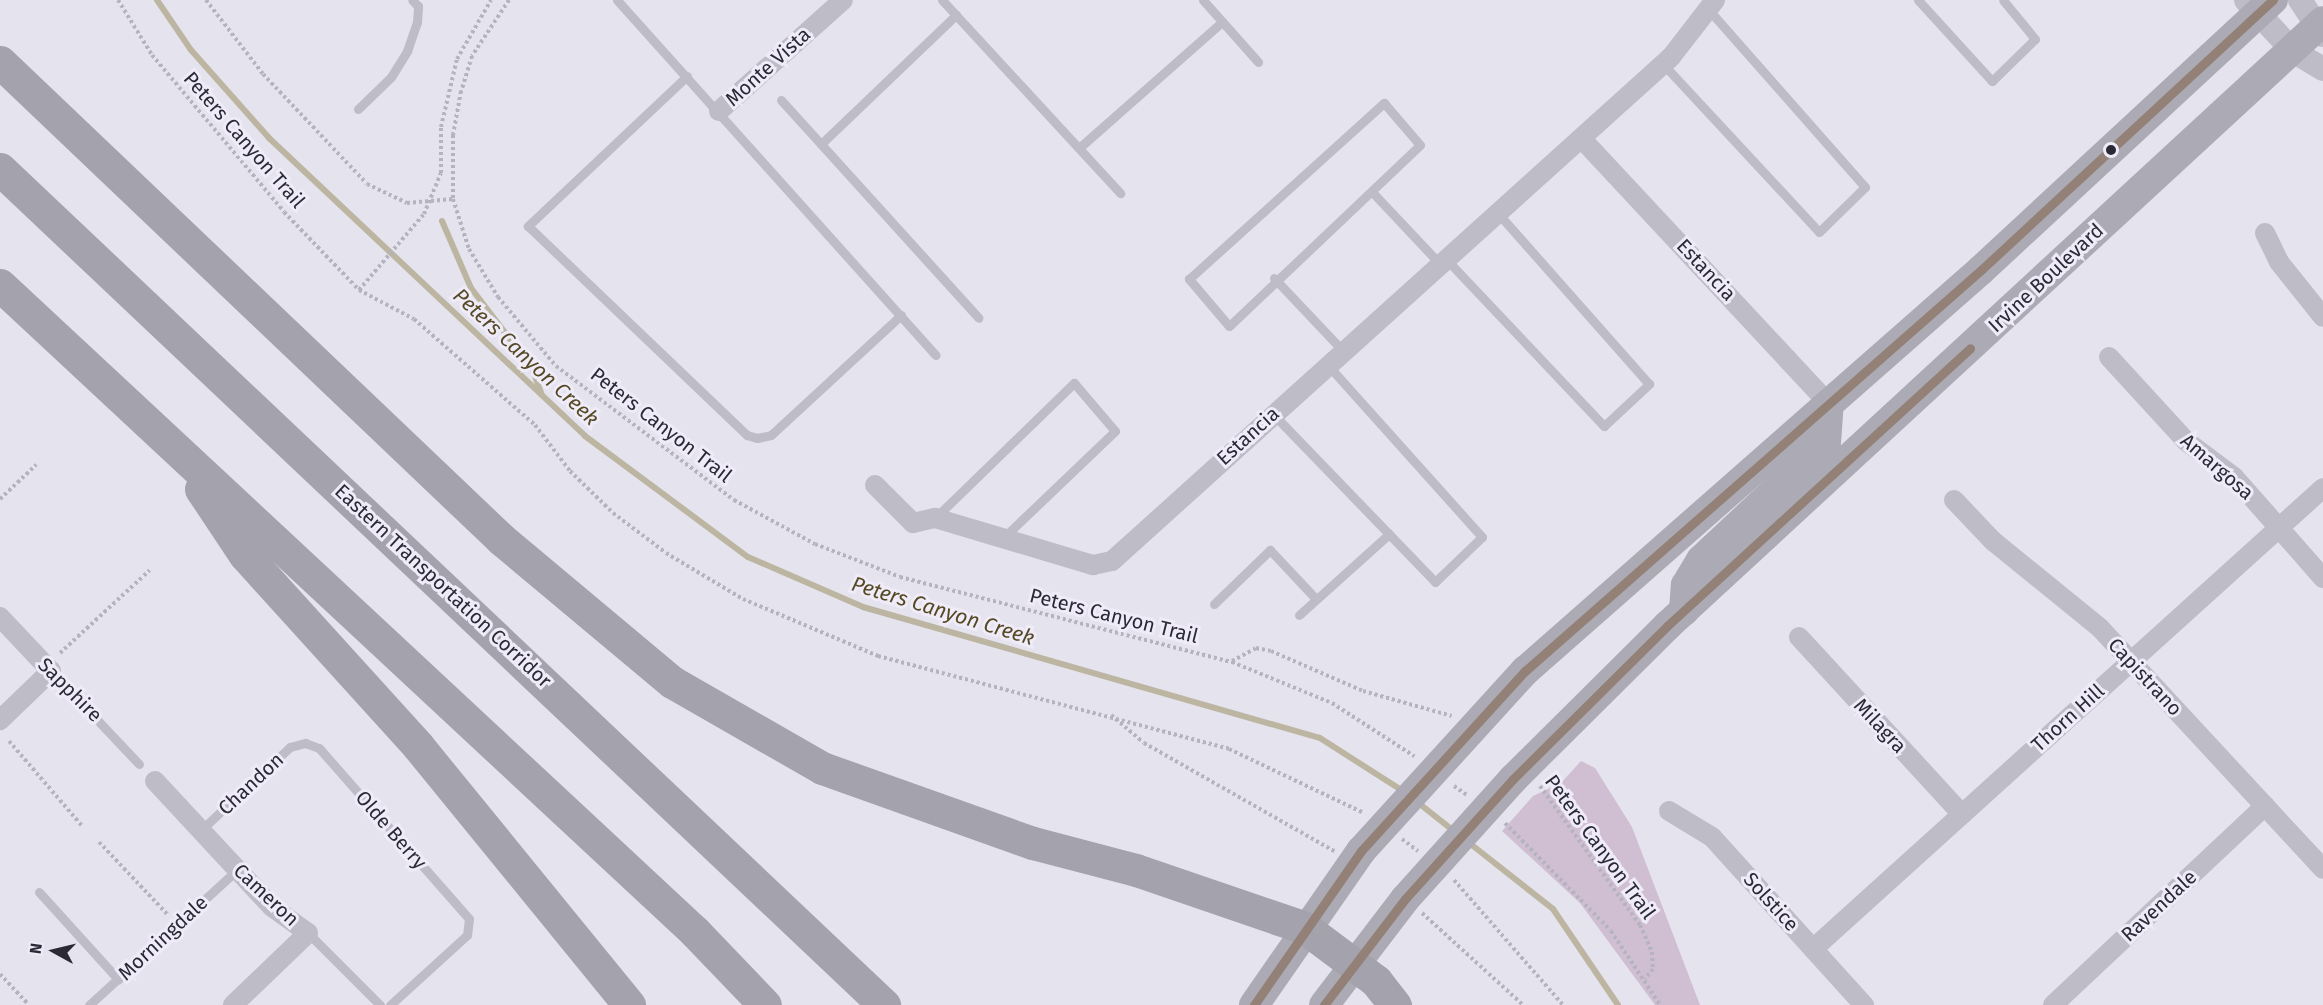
<!DOCTYPE html>
<style>
body{margin:0}
#map{position:relative;width:2323px;height:1005px;overflow:hidden;background:#e5e3ed;font-family:"Fira Sans",sans-serif}
div>[style]{position:absolute}
.green>*{inset:0;background:#d0bed3}
.stream>*{height:6px;margin:-3px;padding:0 3px;transform-origin:3px;border-radius:3px;background:#bcb5a1}
.path>*{height:4px;margin-top:-2px;transform-origin:0;background:repeating-linear-gradient(90deg,#b5b3be 0 3px,transparent 0 6px)}
.service>*{height:9px;margin:-4.5px;padding:0 4.5px;transform-origin:4.5px;border-radius:4.5px;background:#bebcc6}
.minor>*{height:20px;margin:-10px;padding:0 10px;transform-origin:10px;border-radius:10px;background:#bebcc6}
.tertiary>*{height:24px;margin:-12px;padding:0 12px;transform-origin:12px;border-radius:12px;background:#bebcc6}
.primary>*{height:30px;margin:-15px;padding:0 15px;transform-origin:15px;border-radius:15px;background:#acabb5}
.motorway>*{height:33px;margin:-16.5px;padding:0 16.5px;transform-origin:16.5px;border-radius:16.5px;background:#a4a2ac}
.bus-1>*{height:9px;margin:-4.5px;padding:0 4.5px;transform-origin:4.5px;border-radius:4.5px;background:#938177}
.dots>*{width:16px;height:16px;translate:-50% -50%;box-sizing:border-box;border:3px solid #efebf8;border-radius:50%}
span{translate:-50% -50%;white-space:nowrap;text-align:center;line-height:1.15;-webkit-text-stroke:6px #efebf8;paint-order:stroke}
.street-label{font-size:20px;color:#2a2a37}
.water-label{font-size:21px;color:#544923;font-style:italic}
.north{position:absolute;left:24px;top:921px;width:60px;height:60px;-webkit-text-stroke:4px #efebf8;paint-order:stroke;rotate:278deg;font-size:16px;font-weight:700;line-height:24px;text-align:center;color:#2a2a37}
.north::after{content:'';display:block;margin:auto;width:21px;height:27px;background:#2a2a37;clip-path:polygon(50% 0,100% 100%,50% 72%,0 100%)}
</style>
<div id="map">
<div class="green">
<i style="clip-path:polygon(1581px 761px,1595px 768px,1632px 827px,1700px 1005px,1655px 1005px,1580px 903px,1502px 831px,1533px 796px,1561px 783px)"></i>
</div>
<div class="stream">
<i style="left:157px;top:0;width:60px;rotate:55.8deg"></i>
<i style="left:191px;top:50px;width:118px;rotate:48.4deg"></i>
<i style="left:269px;top:138px;width:434px;rotate:43.3deg"></i>
<i style="left:585px;top:436px;width:203px;rotate:36.6deg"></i>
<i style="left:748px;top:557px;width:125px;rotate:23.5deg"></i>
<i style="left:863px;top:607px;width:475px;rotate:16deg"></i>
<i style="left:1320px;top:738px;width:98px;rotate:32.6deg"></i>
<i style="left:442px;top:221px;width:73px;rotate:66.6deg"></i>
<i style="left:471px;top:288px;width:101px;rotate:52.7deg"></i>
<i style="left:532px;top:368px;width:27px;rotate:70deg"></i>
<i style="left:1416px;top:801px;width:50px;rotate:38.5deg"></i>
<i style="left:1468px;top:842px;width:108px;rotate:38.2deg"></i>
<i style="left:1553px;top:909px;width:116px;rotate:55.9deg"></i>
</div>
<div class="path">
<i style="left:118px;top:0;width:65px;rotate:58.3deg"></i>
<i style="left:152px;top:55px;width:205px;rotate:49.9deg"></i>
<i style="left:284px;top:212px;width:108px;rotate:46.1deg"></i>
<i style="left:359px;top:290px;width:62px;rotate:27.8deg"></i>
<i style="left:414px;top:319px;width:161px;rotate:41.2deg"></i>
<i style="left:535px;top:425px;width:58px;rotate:52.7deg"></i>
<i style="left:570px;top:471px;width:60px;rotate:44.3deg"></i>
<i style="left:613px;top:513px;width:66px;rotate:37deg"></i>
<i style="left:666px;top:553px;width:90px;rotate:30.9deg"></i>
<i style="left:743px;top:599px;width:147px;rotate:22.9deg"></i>
<i style="left:878px;top:656px;width:363px;rotate:14.8deg"></i>
<i style="left:1229px;top:749px;width:149px;rotate:25.4deg"></i>
<i style="left:206px;top:0;width:93px;rotate:52.4deg"></i>
<i style="left:263px;top:74px;width:151px;rotate:46.6deg"></i>
<i style="left:367px;top:184px;width:44px;rotate:25.4deg"></i>
<i style="left:407px;top:203px;width:46px;rotate:-5deg"></i>
<i style="left:509px;top:0;width:67px;rotate:123.5deg"></i>
<i style="left:472px;top:56px;width:37px;rotate:107deg"></i>
<i style="left:461px;top:91px;width:45px;rotate:100.3deg"></i>
<i style="left:453px;top:135px;width:64px;rotate:90deg"></i>
<i style="left:453px;top:199px;width:52px;rotate:72.3deg"></i>
<i style="left:469px;top:249px;width:56px;rotate:58.9deg"></i>
<i style="left:498px;top:297px;width:90px;rotate:50deg"></i>
<i style="left:556px;top:366px;width:223px;rotate:37deg"></i>
<i style="left:734px;top:500px;width:92px;rotate:28.5deg"></i>
<i style="left:815px;top:544px;width:91px;rotate:21.2deg"></i>
<i style="left:900px;top:577px;width:343px;rotate:14.4deg"></i>
<i style="left:1232px;top:662px;width:108px;rotate:22.3deg"></i>
<i style="left:1332px;top:703px;width:98px;rotate:32.9deg"></i>
<i style="left:359px;top:290px;width:100px;rotate:-49.5deg"></i>
<i style="left:424px;top:214px;width:44px;rotate:-67.5deg"></i>
<i style="left:441px;top:173px;width:46px;rotate:-90deg"></i>
<i style="left:441px;top:127px;width:70px;rotate:-76.8deg"></i>
<i style="left:457px;top:59px;width:68px;rotate:-60deg"></i>
<i style="left:0;top:499px;width:50px;rotate:-43.4deg"></i>
<i style="left:60px;top:653px;width:122px;rotate:-42.7deg"></i>
<i style="left:1232px;top:661px;width:27px;rotate:-28deg"></i>
<i style="left:1256px;top:648px;width:15px;rotate:11deg"></i>
<i style="left:1271px;top:651px;width:100px;rotate:23.5deg"></i>
<i style="left:1363px;top:691px;width:92px;rotate:15.7deg"></i>
<i style="left:1111px;top:715px;width:43px;rotate:40.3deg"></i>
<i style="left:1144px;top:743px;width:219px;rotate:29.6deg"></i>
<i style="left:9px;top:741px;width:113px;rotate:49.3deg"></i>
<i style="left:1454px;top:786px;width:16px;rotate:35deg"></i>
<i style="left:1540px;top:786px;width:171px;rotate:54.3deg"></i>
<i style="left:1640px;top:925px;width:30px;rotate:66deg"></i>
<i style="left:1652px;top:952px;width:17px;rotate:87deg"></i>
<i style="left:1653px;top:969px;width:13px;rotate:129deg"></i>
<i style="left:1505px;top:823px;width:151px;rotate:45.5deg"></i>
<i style="left:1611px;top:931px;width:89px;rotate:56.5deg"></i>
<i style="left:1402px;top:839px;width:20px;rotate:37deg"></i>
<i style="left:99px;top:842px;width:102px;rotate:46.6deg"></i>
<i style="left:1454px;top:880px;width:166px;rotate:48.9deg"></i>
<i style="left:1422px;top:913px;width:137px;rotate:42.3deg"></i>
<i style="left:0;top:974px;width:42px;rotate:46.9deg"></i>
</div>
<div class="service">
<i style="left:617px;top:0;width:477px;rotate:48.1deg"></i>
<i style="left:942px;top:0;width:263px;rotate:47.3deg"></i>
<i style="left:1203px;top:0;width:83px;rotate:48.4deg"></i>
<i style="left:1918px;top:0;width:110px;rotate:47.6deg"></i>
<i style="left:1992px;top:81px;width:60px;rotate:-44.3deg"></i>
<i style="left:2035px;top:39px;width:50px;rotate:-129.4deg"></i>
<i style="left:1663px;top:64px;width:229px;rotate:47.1deg"></i>
<i style="left:1819px;top:232px;width:64px;rotate:-44.4deg"></i>
<i style="left:1865px;top:187px;width:236px;rotate:-131.4deg"></i>
<i style="left:687px;top:76px;width:219px;rotate:136.7deg"></i>
<i style="left:528px;top:226px;width:303px;rotate:43.7deg"></i>
<i style="left:747px;top:435px;width:10px;rotate:17deg"></i>
<i style="left:757px;top:438px;width:14px;rotate:-12deg"></i>
<i style="left:771px;top:435px;width:177px;rotate:-42.7deg"></i>
<i style="left:781px;top:100px;width:294px;rotate:47.8deg"></i>
<i style="left:1384px;top:103px;width:55px;rotate:49.4deg"></i>
<i style="left:1420px;top:145px;width:263px;rotate:136.5deg"></i>
<i style="left:1229px;top:326px;width:62px;rotate:-130.4deg"></i>
<i style="left:1189px;top:279px;width:263px;rotate:-42.1deg"></i>
<i style="left:358px;top:109px;width:46px;rotate:-44.1deg"></i>
<i style="left:391px;top:77px;width:31px;rotate:-58deg"></i>
<i style="left:407px;top:51px;width:31px;rotate:-71deg"></i>
<i style="left:417px;top:22px;width:16px;rotate:-86deg"></i>
<i style="left:418px;top:6px;width:8px;rotate:-135deg"></i>
<i style="left:821px;top:144px;width:187px;rotate:-43.7deg"></i>
<i style="left:1079px;top:148px;width:191px;rotate:-41.4deg"></i>
<i style="left:1374px;top:194px;width:96px;rotate:46.7deg"></i>
<i style="left:1446px;top:259px;width:230px;rotate:46.6deg"></i>
<i style="left:1604px;top:426px;width:62px;rotate:-43deg"></i>
<i style="left:1649px;top:384px;width:230px;rotate:-131.5deg"></i>
<i style="left:1274px;top:278px;width:100px;rotate:46.6deg"></i>
<i style="left:1274px;top:415px;width:232px;rotate:46deg"></i>
<i style="left:1435px;top:582px;width:65px;rotate:-43.8deg"></i>
<i style="left:1482px;top:537px;width:232px;rotate:-131.9deg"></i>
<i style="left:935px;top:518px;width:194px;rotate:-44.2deg"></i>
<i style="left:1074px;top:383px;width:63px;rotate:49.5deg"></i>
<i style="left:1115px;top:431px;width:153px;rotate:136.3deg"></i>
<i style="left:1214px;top:604px;width:78px;rotate:-44deg"></i>
<i style="left:1270px;top:550px;width:67px;rotate:46.8deg"></i>
<i style="left:1299px;top:615px;width:121px;rotate:-42deg"></i>
<i style="left:51px;top:671px;width:128px;rotate:46.6deg"></i>
<i style="left:201px;top:830px;width:122px;rotate:-43deg"></i>
<i style="left:290px;top:747px;width:16px;rotate:-15deg"></i>
<i style="left:305px;top:743px;width:15px;rotate:20deg"></i>
<i style="left:319px;top:748px;width:227px;rotate:48.7deg"></i>
<i style="left:469px;top:919px;width:16px;rotate:97deg"></i>
<i style="left:467px;top:935px;width:104px;rotate:137.7deg"></i>
<i style="left:39px;top:892px;width:118px;rotate:47.8deg"></i>
<i style="left:308px;top:933px;width:102px;rotate:45deg"></i>
<i style="left:89px;top:1005px;width:200px;rotate:-42.4deg"></i>
</div>
<div class="minor">
<i style="left:719px;top:111px;width:166px;rotate:-41.8deg"></i>
<i style="left:1581px;top:138px;width:364px;rotate:47deg"></i>
<i style="left:2265px;top:233px;width:32px;rotate:64deg"></i>
<i style="left:2279px;top:262px;width:70px;rotate:51.3deg"></i>
<i style="left:2109px;top:357px;width:114px;rotate:47.5deg"></i>
<i style="left:2186px;top:441px;width:60px;rotate:36.9deg"></i>
<i style="left:2234px;top:477px;width:135px;rotate:48.6deg"></i>
<i style="left:875px;top:485px;width:54px;rotate:45deg"></i>
<i style="left:913px;top:523px;width:23px;rotate:-13deg"></i>
<i style="left:935px;top:518px;width:165px;rotate:16.6deg"></i>
<i style="left:1093px;top:565px;width:19px;rotate:-12deg"></i>
<i style="left:1112px;top:561px;width:753px;rotate:-42.04deg"></i>
<i style="left:1671px;top:57px;width:72px;rotate:-52.3deg"></i>
<i style="left:1954px;top:500px;width:57px;rotate:46.4deg"></i>
<i style="left:1993px;top:541px;width:138px;rotate:39.1deg"></i>
<i style="left:2100px;top:628px;width:328px;rotate:47.2deg"></i>
<i style="left:0;top:617px;width:74px;rotate:46.6deg"></i>
<i style="left:51px;top:671px;width:71px;rotate:136.1deg"></i>
<i style="left:1799px;top:637px;width:241px;rotate:47.4deg"></i>
<i style="left:155px;top:781px;width:172px;rotate:47.1deg"></i>
<i style="left:272px;top:907px;width:44px;rotate:35.8deg"></i>
<i style="left:308px;top:933px;width:104px;rotate:136.2deg"></i>
<i style="left:1669px;top:811px;width:50px;rotate:31.2deg"></i>
<i style="left:1712px;top:837px;width:227px;rotate:47.9deg"></i>
<i style="left:1813px;top:949px;width:687px;rotate:-42.11deg"></i>
<i style="left:2053px;top:1005px;width:291px;rotate:-43.2deg"></i>
</div>
<div class="tertiary">
<i style="left:2246px;top:0;width:69px;rotate:47.3deg"></i>
<i style="left:2293px;top:51px;width:35px;rotate:31deg"></i>
<i style="left:2300px;top:0;width:42px;rotate:56.7deg"></i>
</div>
<div class="primary">
<i style="left:1684px;top:611px;width:26px;rotate:-86deg"></i>
<i style="left:1686px;top:585px;width:29px;rotate:-59deg"></i>
<i style="left:1701px;top:560px;width:171px;rotate:-43.1deg"></i>
<i style="left:1826px;top:443px;width:39px;rotate:-86deg"></i>
<i style="left:1254px;top:1005px;width:188px;rotate:-55.2deg"></i>
<i style="left:1361px;top:851px;width:244px;rotate:-47.7deg"></i>
<i style="left:1525px;top:671px;width:607px;rotate:-41.33deg"></i>
<i style="left:1981px;top:270px;width:398px;rotate:-42.8deg"></i>
<i style="left:1324px;top:1005px;width:133px;rotate:-52.6deg"></i>
<i style="left:1405px;top:899px;width:161px;rotate:-48deg"></i>
<i style="left:1513px;top:779px;width:217px;rotate:-44.8deg"></i>
<i style="left:1667px;top:626px;width:892px;rotate:-42.68deg"></i>
</div>
<div class="motorway">
<i style="left:0;top:62px;width:692px;rotate:43.59deg"></i>
<i style="left:501px;top:539px;width:223px;rotate:39.9deg"></i>
<i style="left:672px;top:682px;width:173px;rotate:29.8deg"></i>
<i style="left:822px;top:768px;width:224px;rotate:19.6deg"></i>
<i style="left:1033px;top:843px;width:106px;rotate:14.7deg"></i>
<i style="left:1136px;top:870px;width:179px;rotate:18.9deg"></i>
<i style="left:1305px;top:928px;width:89px;rotate:36.7deg"></i>
<i style="left:1376px;top:981px;width:31px;rotate:52deg"></i>
<i style="left:0;top:169px;width:1217px;rotate:43.4deg"></i>
<i style="left:0;top:285px;width:950px;rotate:42.95deg"></i>
<i style="left:695px;top:932px;width:101px;rotate:46.2deg"></i>
<i style="left:201px;top:489px;width:79px;rotate:56.3deg"></i>
<i style="left:245px;top:555px;width:258px;rotate:47.8deg"></i>
<i style="left:418px;top:746px;width:334px;rotate:50.8deg"></i>
</div>
<div class="bus-1">
<i style="left:1254px;top:1005px;width:188px;rotate:-55.2deg"></i>
<i style="left:1361px;top:851px;width:244px;rotate:-47.7deg"></i>
<i style="left:1525px;top:671px;width:607px;rotate:-41.33deg"></i>
<i style="left:1981px;top:270px;width:398px;rotate:-42.8deg"></i>
<i style="left:1324px;top:1005px;width:133px;rotate:-52.6deg"></i>
<i style="left:1405px;top:899px;width:161px;rotate:-48deg"></i>
<i style="left:1513px;top:779px;width:217px;rotate:-44.8deg"></i>
<i style="left:1667px;top:626px;width:411px;rotate:-42.5deg"></i>
</div>
<div class="dots">
<i style="left:2111px;top:150px;background:#2a2a37"></i>
</div>
<div class="street-label">
<span style="left:768px;top:67px;rotate:-42deg">Monte Vista</span>
<span style="left:244px;top:140px;rotate:49deg">Peters Canyon Trail</span>
<span style="left:1706px;top:270px;rotate:47deg">Estancia</span>
<span style="left:2046px;top:278px;rotate:-43deg">Irvine Boulevard</span>
<span style="left:661px;top:425px;rotate:38deg">Peters Canyon Trail</span>
<span style="left:1248px;top:436px;rotate:-42deg">Estancia</span>
<span style="left:2217px;top:467px;rotate:41deg">Amargosa</span>
<span style="left:443px;top:586px;rotate:43deg">Eastern Transportation Corridor</span>
<span style="left:1114px;top:616px;rotate:14deg">Peters Canyon Trail</span>
<span style="left:2145px;top:677px;rotate:47deg">Capistrano</span>
<span style="left:70px;top:690px;rotate:45deg">Sapphire</span>
<span style="left:2068px;top:718px;rotate:-42deg">Thorn Hill</span>
<span style="left:1880px;top:726px;rotate:47deg">Milagra</span>
<span style="left:251px;top:784px;rotate:-43deg">Chandon</span>
<span style="left:391px;top:830px;rotate:49deg">Olde Berry</span>
<span style="left:1600px;top:847px;rotate:54deg">Peters Canyon Trail</span>
<span style="left:266px;top:895px;rotate:43deg">Cameron</span>
<span style="left:1771px;top:902px;rotate:48deg">Solstice</span>
<span style="left:2159px;top:906px;rotate:-43deg">Ravendale</span>
<span style="left:163px;top:938px;rotate:-43deg">Morningdale</span>
</div>
<div class="water-label">
<span style="left:526px;top:357px;rotate:43deg">Peters Canyon Creek</span>
<span style="left:943px;top:611px;rotate:17deg">Peters Canyon Creek</span>
</div>
<div class="north">N</div>
</div>
